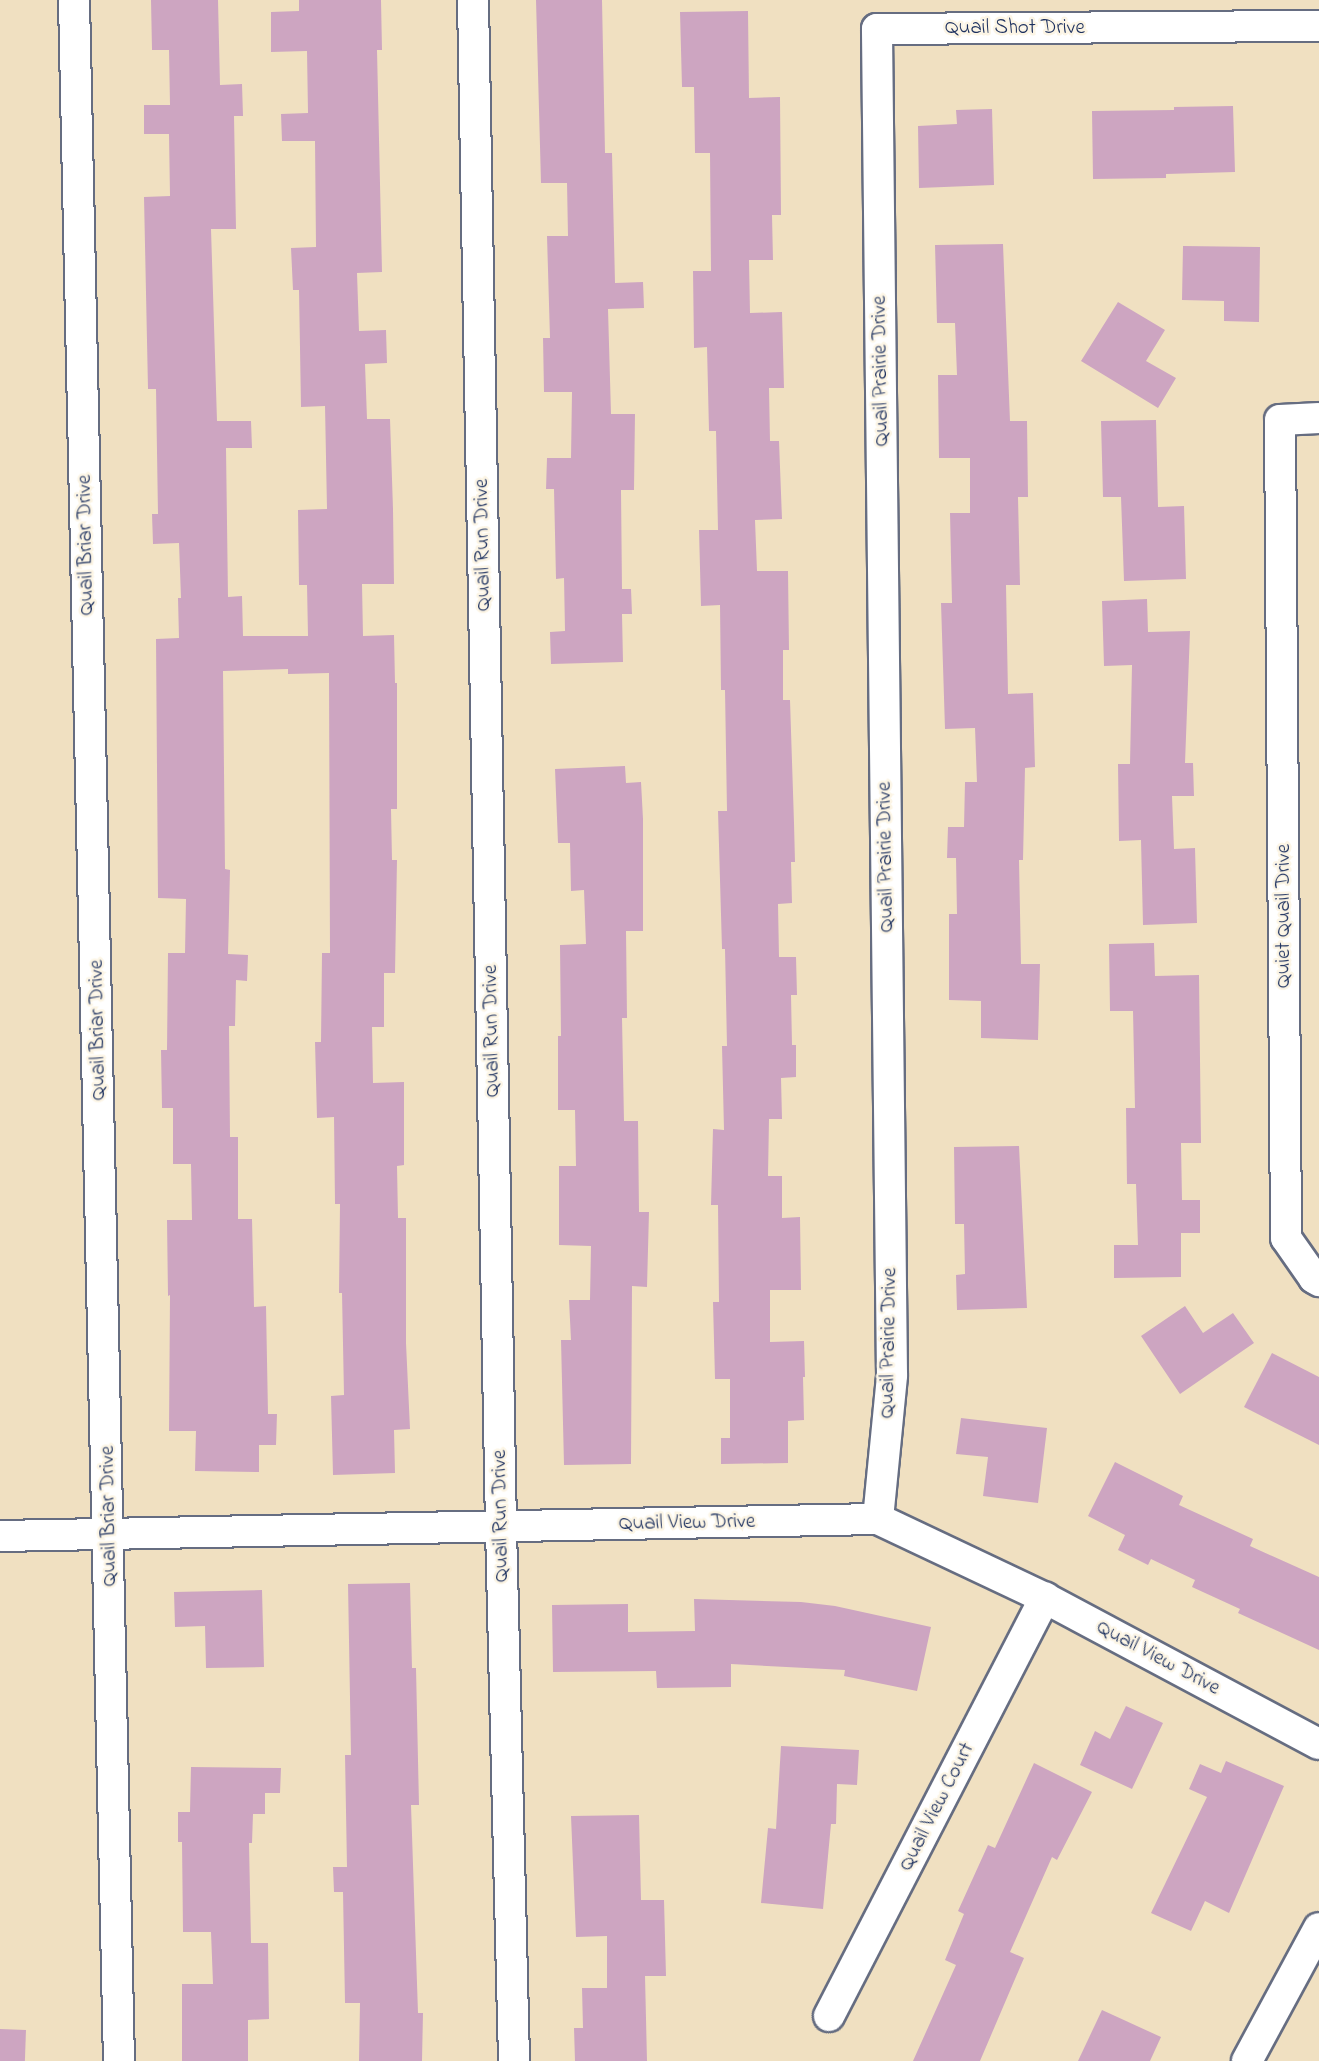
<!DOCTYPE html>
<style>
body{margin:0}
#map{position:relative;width:1319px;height:2061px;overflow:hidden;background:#f0e0c1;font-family:"Indie Flower",sans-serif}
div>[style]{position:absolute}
.building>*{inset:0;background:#cda5c1;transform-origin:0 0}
.roads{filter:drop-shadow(2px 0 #666d81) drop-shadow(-2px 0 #666d81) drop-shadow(0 2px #666d81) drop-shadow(0 -2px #666d81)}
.minor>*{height:30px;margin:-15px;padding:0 15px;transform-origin:15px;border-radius:15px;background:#fff}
span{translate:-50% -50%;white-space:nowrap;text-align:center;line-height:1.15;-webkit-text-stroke:5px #fcf5e5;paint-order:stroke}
.street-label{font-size:21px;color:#1b2f5e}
</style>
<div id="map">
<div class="building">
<i style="clip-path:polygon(151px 0,218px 0,220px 85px,242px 84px,243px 116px,234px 116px,236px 229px,211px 229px,217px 421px,251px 421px,252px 448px,226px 448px,228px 597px,242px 596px,243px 636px,308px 636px,307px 585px,299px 585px,298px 510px,327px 509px,325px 406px,301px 407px,299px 290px,293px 290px,291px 248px,316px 247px,315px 141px,282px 141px,281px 114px,308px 113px,307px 51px,271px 52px,271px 12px,299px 11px,299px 0,381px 0,382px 50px,377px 50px,382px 272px,357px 273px,359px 331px,386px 330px,387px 363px,365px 364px,367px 419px,390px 419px,393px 509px,394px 584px,362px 584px,363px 636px,394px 635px,395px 683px,397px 683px,397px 809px,391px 809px,392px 860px,397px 860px,395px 973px,384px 973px,384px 1027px,372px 1027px,373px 1083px,404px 1082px,404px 1165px,397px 1166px,398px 1218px,406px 1218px,406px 1343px,410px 1429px,394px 1430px,395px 1473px,333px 1475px,331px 1396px,344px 1395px,342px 1293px,339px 1293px,340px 1204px,335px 1204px,334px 1117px,317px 1118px,315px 1042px,321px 1042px,322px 953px,330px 953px,329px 673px,288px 674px,288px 669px,223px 671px,225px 869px,230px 870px,228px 954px,248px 955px,247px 981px,236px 980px,235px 1026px,229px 1026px,230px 1137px,238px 1137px,238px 1219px,252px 1219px,254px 1307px,266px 1306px,268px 1414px,277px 1414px,276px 1445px,259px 1445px,259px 1472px,195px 1471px,196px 1431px,169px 1431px,170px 1295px,168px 1296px,167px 1220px,192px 1220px,191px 1164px,173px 1164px,173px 1108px,162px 1108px,161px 1050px,167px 1050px,168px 953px,185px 953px,186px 899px,158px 898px,156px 639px,179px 638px,178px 598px,181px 598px,179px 543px,153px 544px,152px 514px,158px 514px,156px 389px,148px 389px,144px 197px,170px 196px,169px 134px,144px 134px,144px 105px,170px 105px,169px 50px,152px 50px)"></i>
<i style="clip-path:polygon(536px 0,602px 0,605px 153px,612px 153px,615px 283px,643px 282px,644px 308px,608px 309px,611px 414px,635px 414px,634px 490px,621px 490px,622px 589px,631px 589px,632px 614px,622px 614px,623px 662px,551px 664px,550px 632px,565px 631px,564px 578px,556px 579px,554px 489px,546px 489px,547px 458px,571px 458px,572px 392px,544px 392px,543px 338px,550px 338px,547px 236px,568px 236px,567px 183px,541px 183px)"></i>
<i style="clip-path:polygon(748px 11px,749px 98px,780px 97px,781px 215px,772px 215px,773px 260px,749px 260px,750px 313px,782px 312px,784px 388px,769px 388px,770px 441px,779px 441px,782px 519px,755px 520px,757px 571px,788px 571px,789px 650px,783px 650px,783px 700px,790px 700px,794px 823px,795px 862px,791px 862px,792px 903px,778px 904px,779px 957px,796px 957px,797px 995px,791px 995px,792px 1045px,796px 1045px,796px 1077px,781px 1078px,782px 1119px,769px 1119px,768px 1176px,782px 1176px,782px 1218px,800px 1217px,801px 1290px,770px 1290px,770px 1342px,804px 1341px,805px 1377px,803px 1377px,804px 1420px,788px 1421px,788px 1463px,721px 1464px,721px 1438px,730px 1438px,730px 1379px,715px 1379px,713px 1302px,719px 1302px,718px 1205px,711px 1205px,713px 1129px,724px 1130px,722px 1046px,727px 1046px,725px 949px,722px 949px,718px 811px,727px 811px,725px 690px,721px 690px,720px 605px,701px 606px,699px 530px,718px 530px,716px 431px,709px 431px,707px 347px,694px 348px,693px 271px,711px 271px,710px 153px,695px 153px,694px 87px,682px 87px,680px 12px)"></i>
<i style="clip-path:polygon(1233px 106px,1235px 172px,1166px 174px,1166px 178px,1093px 179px,1092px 111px,1174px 110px,1174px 107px)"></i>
<i style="clip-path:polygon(992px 109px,994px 185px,919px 188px,918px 126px,957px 124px,956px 110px)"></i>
<i style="clip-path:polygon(1003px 244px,1010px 421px,1027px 421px,1028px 497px,1018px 497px,1020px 585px,1006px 585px,1008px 694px,1033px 693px,1035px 767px,1025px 768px,1023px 860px,1019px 860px,1021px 964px,1040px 964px,1038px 1040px,981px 1038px,981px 1001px,949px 1000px,949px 914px,957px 914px,956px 858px,947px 858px,948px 827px,964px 827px,965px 782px,977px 782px,975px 728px,945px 729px,941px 603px,952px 603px,950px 513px,970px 513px,970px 458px,939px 458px,938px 375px,957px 375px,955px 323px,937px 323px,935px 245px)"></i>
<i style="clip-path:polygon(1183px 246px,1260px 247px,1259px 322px,1224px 321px,1224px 301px,1182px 300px)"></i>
<i style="clip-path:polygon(1118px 302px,1165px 330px,1146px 361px,1176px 378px,1158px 408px,1081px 361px)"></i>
<i style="clip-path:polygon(1156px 420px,1158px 507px,1184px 506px,1186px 579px,1124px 581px,1121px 497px,1103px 497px,1101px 421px)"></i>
<i style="clip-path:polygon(1147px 599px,1148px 632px,1190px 631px,1185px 763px,1193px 763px,1194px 796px,1172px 796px,1174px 849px,1195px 848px,1197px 923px,1143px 925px,1141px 840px,1119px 841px,1118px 764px,1130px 764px,1132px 665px,1104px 666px,1102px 601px)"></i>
<i style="clip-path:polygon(625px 766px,626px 783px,641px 782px,643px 819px,643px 931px,626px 931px,627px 1018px,622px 1018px,624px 1121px,638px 1121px,639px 1212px,649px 1212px,647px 1287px,632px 1286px,631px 1464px,564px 1465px,561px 1340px,571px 1340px,569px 1300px,590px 1300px,591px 1246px,559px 1245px,559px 1166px,576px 1166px,575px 1110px,558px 1110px,558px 1036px,561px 1036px,560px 945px,586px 944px,584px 890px,571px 891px,570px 843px,558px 843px,555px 769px)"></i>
<i style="clip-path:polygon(1154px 943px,1155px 976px,1199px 975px,1201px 1143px,1181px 1143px,1182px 1200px,1200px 1200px,1200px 1233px,1181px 1233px,1181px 1277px,1114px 1278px,1114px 1245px,1138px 1245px,1136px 1184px,1127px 1184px,1126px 1108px,1135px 1108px,1133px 1011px,1110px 1011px,1109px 944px)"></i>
<i style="clip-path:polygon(1019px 1146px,1027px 1308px,957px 1310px,956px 1275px,965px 1274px,964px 1224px,955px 1224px,954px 1147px)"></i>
<i style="clip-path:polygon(1185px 1306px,1203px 1333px,1233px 1313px,1254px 1343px,1180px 1394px,1141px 1336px)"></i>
<i style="clip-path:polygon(1272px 1353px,1319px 1377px,1319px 1445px,1244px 1407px)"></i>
<i style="clip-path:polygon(961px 1418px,1047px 1428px,1038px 1503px,983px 1496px,988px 1457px,956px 1454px)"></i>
<i style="clip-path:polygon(1115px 1462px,1183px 1496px,1179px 1505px,1253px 1539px,1250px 1546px,1319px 1577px,1319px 1650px,1238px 1613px,1240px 1609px,1192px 1587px,1195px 1580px,1151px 1559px,1148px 1565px,1118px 1550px,1125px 1535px,1088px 1516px)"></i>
<i style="clip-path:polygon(410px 1583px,412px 1668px,416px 1668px,419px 1805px,411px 1805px,418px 2013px,423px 2013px,422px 2061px,359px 2061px,360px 2003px,345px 2003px,343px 1892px,334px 1892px,333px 1867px,347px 1867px,345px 1755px,351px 1755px,348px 1584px)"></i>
<i style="clip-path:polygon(262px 1590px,264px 1667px,206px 1668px,205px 1626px,175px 1627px,174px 1592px)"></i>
<i style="clip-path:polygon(694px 1599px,801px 1602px,835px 1606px,931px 1627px,917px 1691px,844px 1676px,845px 1670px,731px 1664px,731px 1687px,657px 1688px,656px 1671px,553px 1672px,552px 1605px,628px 1604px,628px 1632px,695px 1631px)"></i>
<i style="clip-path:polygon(1126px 1706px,1163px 1723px,1132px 1789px,1080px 1765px,1095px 1731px,1110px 1739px)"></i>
<i style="clip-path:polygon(781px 1746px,859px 1750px,857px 1785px,837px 1784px,836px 1824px,831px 1824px,823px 1909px,761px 1903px,768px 1828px,776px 1829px)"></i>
<i style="clip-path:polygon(1226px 1761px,1284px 1786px,1229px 1913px,1205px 1901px,1191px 1931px,1151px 1913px,1207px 1797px,1189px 1789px,1200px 1764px,1221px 1773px)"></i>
<i style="clip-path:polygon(1034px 1763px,1092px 1792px,1057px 1860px,1052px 1857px,1010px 1952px,1024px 1958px,980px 2061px,913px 2061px,956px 1965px,945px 1960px,964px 1914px,958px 1911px,988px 1845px,995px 1848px)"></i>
<i style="clip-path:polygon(191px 1767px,281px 1768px,280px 1793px,265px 1793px,265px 1814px,253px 1814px,252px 1843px,249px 1843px,251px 1943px,268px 1943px,269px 2019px,248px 2020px,248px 2061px,182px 2061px,182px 1984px,213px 1984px,211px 1932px,183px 1932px,182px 1842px,178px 1842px,178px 1812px,190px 1812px)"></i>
<i style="clip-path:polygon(639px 1815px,641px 1900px,664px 1900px,666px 1976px,645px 1976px,647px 2061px,575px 2061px,574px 2028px,583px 2028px,582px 1988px,607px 1988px,607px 1936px,576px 1937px,571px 1816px)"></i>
<i style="clip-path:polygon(1102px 2010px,1161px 2037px,1150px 2061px,1078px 2061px)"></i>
<i style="left:0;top:2029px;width:26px;height:32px;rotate:2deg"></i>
</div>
<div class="roads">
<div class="minor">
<i style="left:74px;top:0;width:2061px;rotate:88.75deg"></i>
<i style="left:473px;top:0;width:1528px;rotate:88.95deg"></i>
<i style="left:501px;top:1528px;width:533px;rotate:88.6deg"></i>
<i style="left:1319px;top:418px;width:39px;rotate:177deg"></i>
<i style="left:1280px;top:420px;width:818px;rotate:89.58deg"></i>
<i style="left:1286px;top:1238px;width:49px;rotate:55deg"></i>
<i style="left:1314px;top:1278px;width:6px;rotate:31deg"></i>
<i style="left:878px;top:1519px;width:145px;rotate:-84.4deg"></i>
<i style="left:892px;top:1375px;width:1346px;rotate:-90.64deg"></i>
<i style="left:877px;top:29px;width:442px;rotate:-0.4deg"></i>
<i style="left:0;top:1536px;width:878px;rotate:-1.11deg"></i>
<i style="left:878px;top:1519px;width:185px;rotate:25.3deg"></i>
<i style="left:1045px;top:1598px;width:310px;rotate:28.1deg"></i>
<i style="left:829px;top:2016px;width:471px;rotate:-62.7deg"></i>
<i style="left:1247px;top:2061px;width:151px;rotate:-61.6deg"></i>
</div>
</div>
<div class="street-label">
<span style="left:1015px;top:28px">Quail Shot Drive</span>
<span style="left:881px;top:371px;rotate:-91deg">Quail Prairie Drive</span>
<span style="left:86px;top:545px;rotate:-91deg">Quail Briar Drive</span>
<span style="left:483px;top:545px;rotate:-91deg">Quail Run Drive</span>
<span style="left:886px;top:857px;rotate:-91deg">Quail Prairie Drive</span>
<span style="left:1284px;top:916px;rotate:-90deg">Quiet Quail Drive</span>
<span style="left:98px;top:1030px;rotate:-91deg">Quail Briar Drive</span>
<span style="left:492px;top:1031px;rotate:-91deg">Quail Run Drive</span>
<span style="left:889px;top:1343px;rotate:-89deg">Quail Prairie Drive</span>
<span style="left:109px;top:1516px;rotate:-91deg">Quail Briar Drive</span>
<span style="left:501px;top:1516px;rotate:-91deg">Quail Run Drive</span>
<span style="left:687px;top:1523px;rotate:-1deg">Quail View Drive</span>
<span style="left:1158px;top:1658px;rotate:28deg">Quail View Drive</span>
<span style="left:937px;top:1807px;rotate:-63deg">Quail View Court</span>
</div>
</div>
